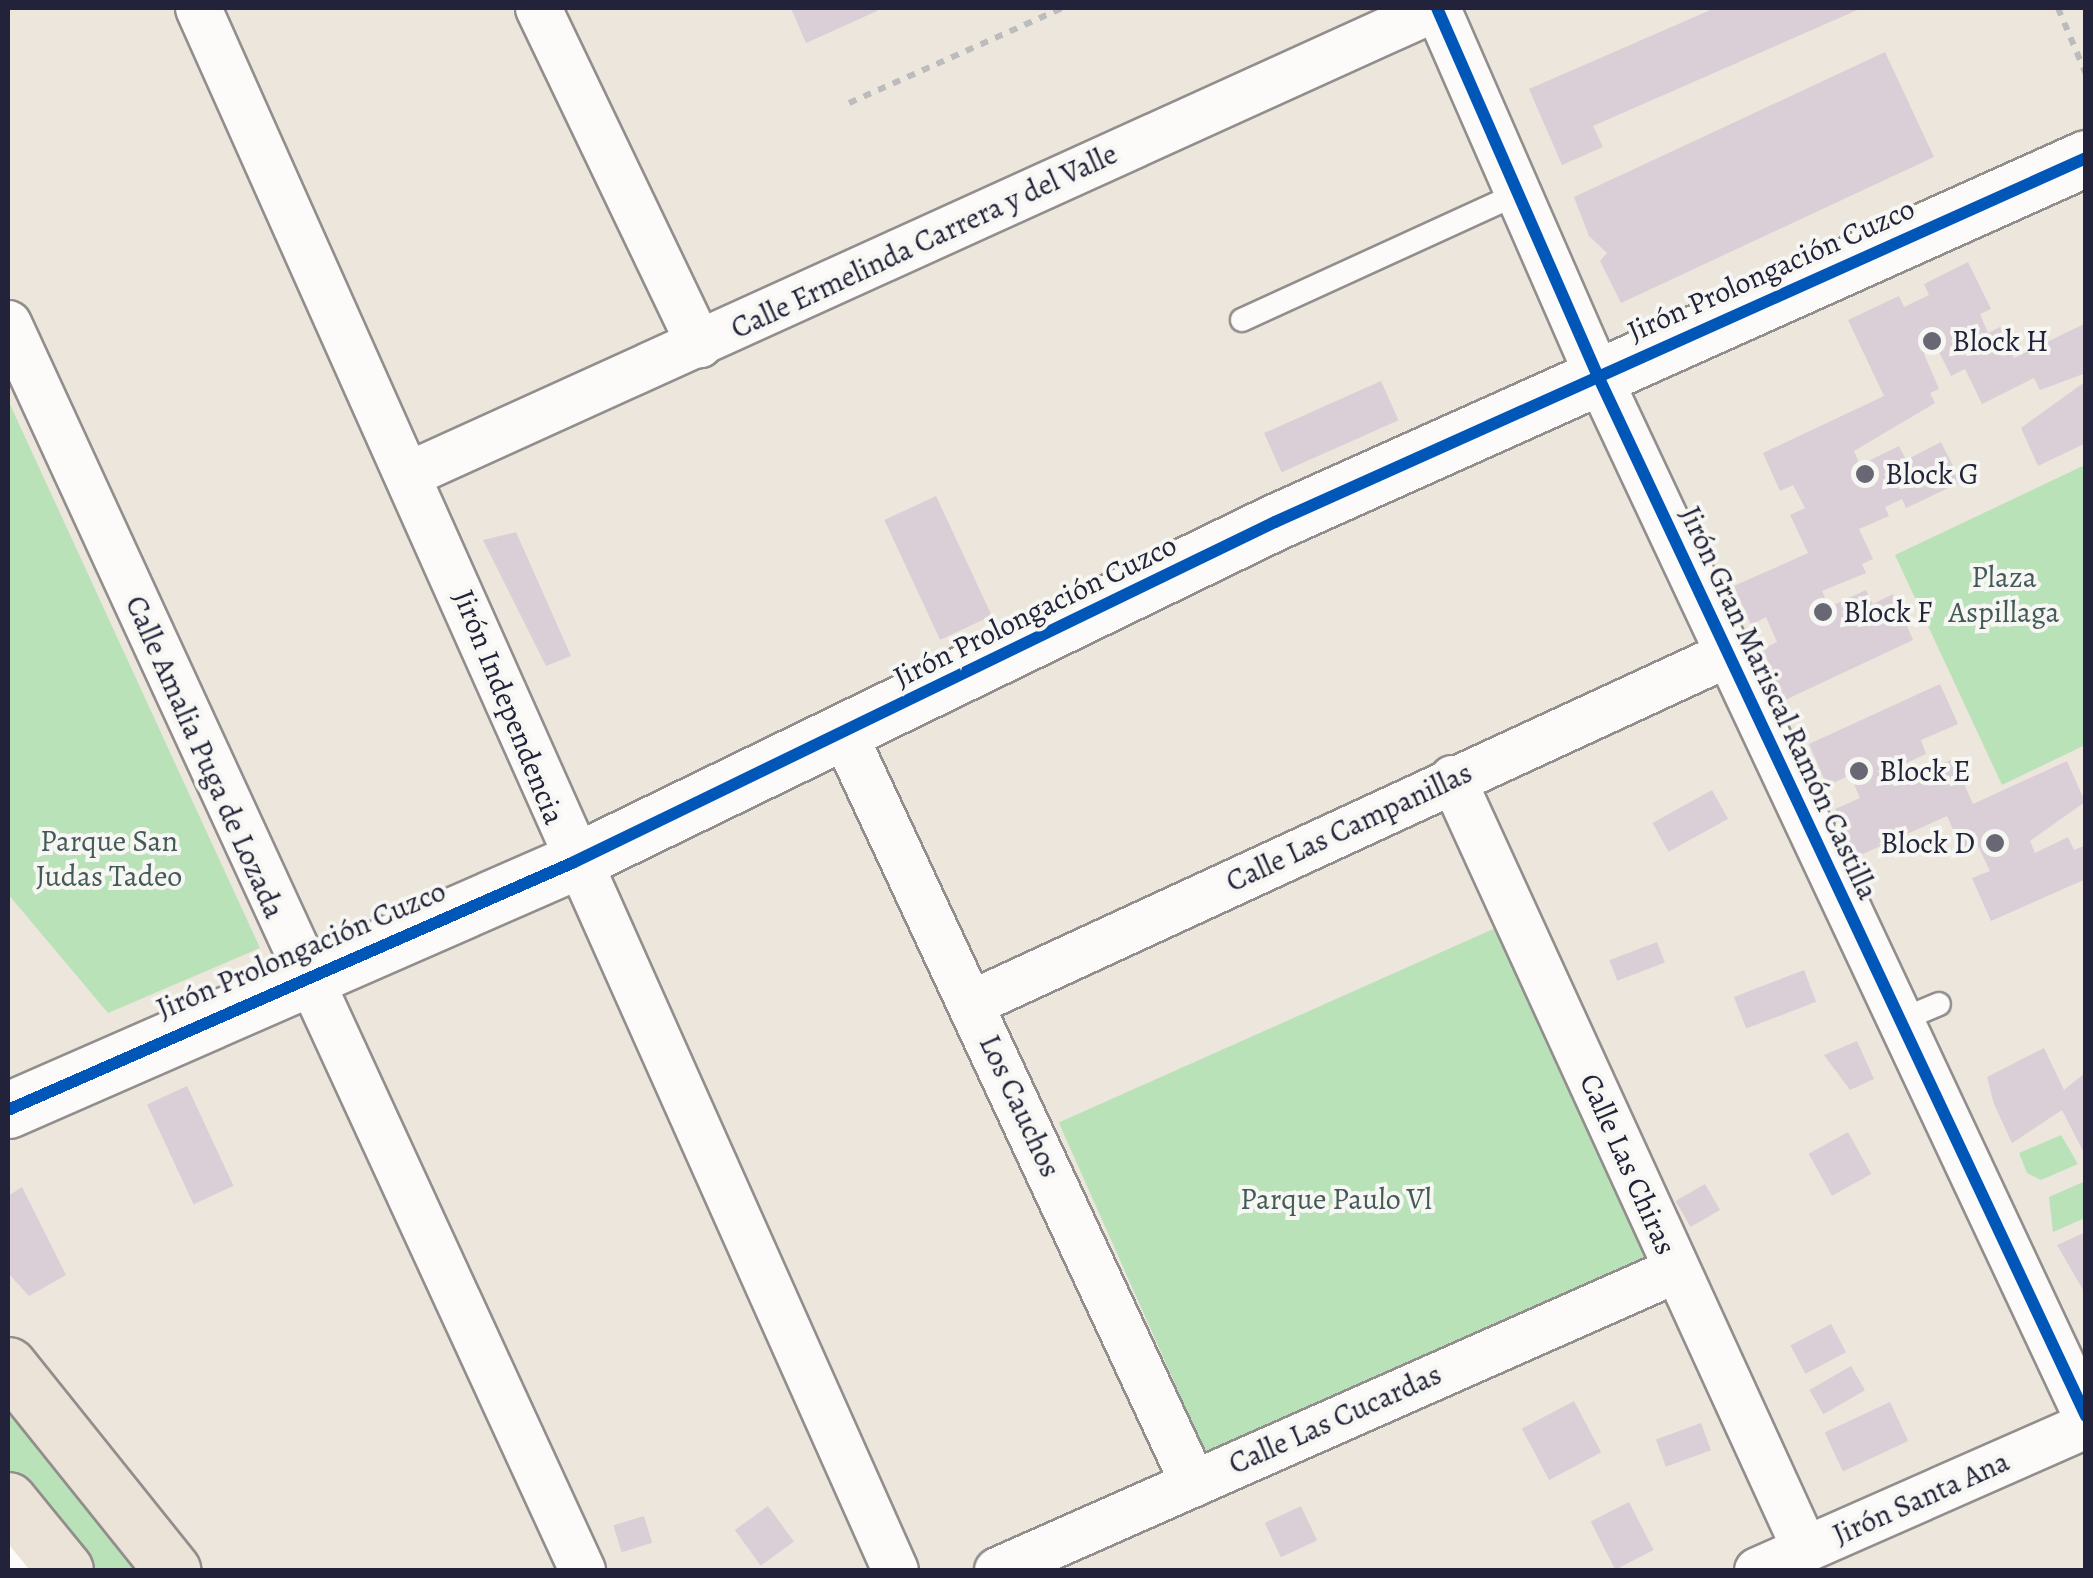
<!DOCTYPE html>
<meta charset="utf-8">
<style>
body{margin:0}
#map{position:relative;width:2093px;height:1578px;overflow:hidden;background:#ece6dc;font-family:Alegreya,serif}
div>[style]{position:absolute}
.green>*{inset:0;background:#bae2b8;transform-origin:0 0}
.building>*{inset:0;background:#dacfd7;transform-origin:0 0}
.path>*{height:6px;margin-top:-3px;transform-origin:0;background:repeating-linear-gradient(90deg,#bdbcbd 0 8px,transparent 0 16px)}
.roads{filter:drop-shadow(2px 0 #918e8d) drop-shadow(-2px 0 #918e8d) drop-shadow(0 2px #918e8d) drop-shadow(0 -2px #918e8d)}
.service>*{height:22px;margin:-11px;padding:0 11px;transform-origin:11px;border-radius:11px;background:#fcfbfa}
.minor>*{height:45px;margin:-22.5px;padding:0 22.5px;transform-origin:22.5px;border-radius:22.5px;background:#fcfbfa}
.tertiary>*{height:55px;margin:-27.5px;padding:0 27.5px;transform-origin:27.5px;border-radius:27.5px;background:#fcfbfa}
.primary>*{height:55px;margin:-27.5px;padding:0 27.5px;transform-origin:27.5px;border-radius:27.5px;background:#ebe3d8}
.cycleway>*{height:12px;margin:-6px;padding:0 6px;transform-origin:6px;border-radius:6px;background:#0057b8}
.dots>*{width:28px;height:28px;translate:-50% -50%;box-sizing:border-box;border:5px solid #f6f6f2;border-radius:50%}
span{translate:-50% -50%;white-space:nowrap;text-align:center;line-height:1.15;-webkit-text-stroke:8px #f6f6f2;paint-order:stroke}
.street-label{font-size:30px;color:#22223b}
.poi-label{font-size:30px;color:#22223b}
.left{translate:0 -50%;text-align:left}
.right{translate:-100% -50%;text-align:right}
.park-label{font-size:30px;color:#445a58}
.frame{position:absolute;inset:0;border:10px solid #22223b;pointer-events:none}
</style>
<div id="map">
<div class="green">
<i style="clip-path:polygon(8px 400px,260px 948px,108px 1013px,8px 894px)"></i>
<i style="clip-path:polygon(2085px 465px,2085px 745px,2002px 785px,1895px 555px)"></i>
<i style="left:1500px;top:926px;width:368px;height:483px;rotate:66deg"></i>
<i style="clip-path:polygon(2061px 1135px,2078px 1164px,2041px 1180px,2027px 1173px,2019px 1153px)"></i>
<i style="clip-path:polygon(2083px 1182px,2085px 1218px,2053px 1232px,2049px 1197px)"></i>
<i style="clip-path:polygon(8px 1397px,156px 1570px,91px 1570px,8px 1470px)"></i>
</div>
<div class="building">
<i style="clip-path:polygon(791px 8px,876px 8px,877px 11px,806px 43px)"></i>
<i style="clip-path:polygon(1715px 8px,1862px 8px,1593px 126px,1603px 147px,1562px 165px,1529px 89px)"></i>
<i style="clip-path:polygon(1885px 52px,1934px 157px,1621px 303px,1600px 261px,1607px 253px,1589px 236px,1574px 197px)"></i>
<i style="clip-path:polygon(1968px 262px,1991px 309px,1980px 314px,1988px 333px,2000px 327px,2014px 358px,2086px 323px,2086px 373px,2040px 390px,2034px 378px,1982px 404px,1965px 369px,1951px 376px,1937px 348px,1924px 354px,1939px 389px,1930px 393px,1935px 403px,1854px 451px,1860px 465px,1899px 446px,1906px 460px,1941px 442px,1961px 482px,1906px 508px,1902px 499px,1885px 507px,1889px 516px,1859px 529px,1873px 559px,1862px 564px,1866px 573px,1822px 591px,1829px 607px,1866px 590px,1873px 604px,1893px 594px,1913px 640px,1783px 701px,1761px 650px,1777px 642px,1766px 617px,1751px 625px,1734px 586px,1808px 553px,1790px 515px,1805px 508px,1793px 485px,1780px 491px,1763px 453px,1884px 396px,1848px 320px,1899px 296px,1904px 307px,1929px 295px,1924px 284px)"></i>
<i style="left:1381px;top:381px;width:43px;height:128px;rotate:66deg"></i>
<i style="clip-path:polygon(2086px 381px,2086px 443px,2038px 466px,2021px 428px)"></i>
<i style="left:936px;top:496px;width:132px;height:57px;rotate:65deg"></i>
<i style="clip-path:polygon(516px 532px,571px 656px,546px 666px,483px 540px)"></i>
<i style="clip-path:polygon(1940px 684px,1958px 724px,1921px 740px,1926px 754px,1895px 768px,1902px 782px,1953px 759px,1973px 804px,2067px 761px,2085px 802px,2030px 841px,2035px 853px,2068px 837px,2074px 850px,2086px 845px,2086px 879px,1991px 921px,1972px 878px,1990px 871px,1978px 846px,1963px 852px,1947px 816px,1856px 857px,1835px 809px,1860px 798px,1850px 775px,1827px 786px,1809px 744px)"></i>
<i style="left:1712px;top:790px;width:33px;height:68px;rotate:61deg"></i>
<i style="left:1657px;top:942px;width:22px;height:51px;rotate:69deg"></i>
<i style="left:1804px;top:970px;width:34px;height:75px;rotate:69deg"></i>
<i style="clip-path:polygon(1857px 1041px,1874px 1079px,1850px 1090px,1824px 1055px)"></i>
<i style="clip-path:polygon(2044px 1048px,2064px 1090px,2086px 1072px,2086px 1157px,2062px 1110px,2012px 1143px,1994px 1104px,1987px 1077px)"></i>
<i style="left:187px;top:1086px;width:110px;height:44px;rotate:65deg"></i>
<i style="left:1848px;top:1132px;width:48px;height:45px;rotate:61deg"></i>
<i style="left:1705px;top:1184px;width:30px;height:34px;rotate:60deg"></i>
<i style="clip-path:polygon(22px 1187px,66px 1275px,29px 1296px,8px 1273px,8px 1196px)"></i>
<i style="clip-path:polygon(2086px 1232px,2086px 1295px,2057px 1245px)"></i>
<i style="left:1831px;top:1324px;width:32px;height:46px;rotate:62deg"></i>
<i style="left:1851px;top:1366px;width:28px;height:48px;rotate:60deg"></i>
<i style="left:1574px;top:1401px;width:58px;height:59px;rotate:62deg"></i>
<i style="left:1890px;top:1402px;width:43px;height:72px;rotate:65deg"></i>
<i style="left:1701px;top:1423px;width:29px;height:48px;rotate:70deg"></i>
<i style="left:1629px;top:1502px;width:54px;height:43px;rotate:63deg"></i>
<i style="left:768px;top:1506px;width:44px;height:41px;rotate:54deg"></i>
<i style="left:1301px;top:1506px;width:38px;height:40px;rotate:65deg"></i>
<i style="left:644px;top:1516px;width:28px;height:32px;rotate:73deg"></i>
</div>
<div class="path">
<i style="left:2058px;top:8px;width:72px;rotate:67deg"></i>
<i style="left:849px;top:103px;width:233px;rotate:-24deg"></i>
</div>
<div class="roads">
<div class="service">
<i style="left:1242px;top:320px;width:302px;rotate:-24.6deg"></i>
<i style="left:1901px;top:1020px;width:41px;rotate:-22.8deg"></i>
</div>
<div class="minor">
<i style="left:198px;top:8px;width:1710px;rotate:65.95deg"></i>
<i style="left:538px;top:8px;width:373px;rotate:64.4deg"></i>
<i style="left:1437px;top:8px;width:399px;rotate:66.4deg"></i>
<i style="left:1597px;top:374px;width:1151px;rotate:64.86deg"></i>
<i style="left:8px;top:323px;width:1373px;rotate:65.28deg"></i>
<i style="left:413px;top:472px;width:1122px;rotate:-24.42deg"></i>
<i style="left:843px;top:732px;width:829px;rotate:65.01deg"></i>
<i style="left:1452px;top:778px;width:848px;rotate:65.4deg"></i>
<i style="left:971px;top:1003px;width:833px;rotate:-24.78deg"></i>
<i style="left:8px;top:1564px;width:41px;rotate:-38deg"></i>
<i style="left:997px;top:1570px;width:741px;rotate:-23.87deg"></i>
<i style="left:1757px;top:1570px;width:360px;rotate:-23.8deg"></i>
</div>
<div class="tertiary">
<i style="left:8px;top:1110px;width:616px;rotate:-23.65deg"></i>
<i style="left:572px;top:863px;width:781px;rotate:-25.88deg"></i>
<i style="left:1275px;top:522px;width:889px;rotate:-24.17deg"></i>
</div>
<div class="primary">
<i style="left:8px;top:1365px;width:263px;rotate:51.3deg"></i>
<i style="left:8px;top:1500px;width:90px;rotate:50.8deg"></i>
</div>
</div>
<div class="cycleway">
<i style="left:1437px;top:8px;width:399px;rotate:66.4deg"></i>
<i style="left:1597px;top:374px;width:1151px;rotate:64.86deg"></i>
<i style="left:8px;top:1110px;width:616px;rotate:-23.65deg"></i>
<i style="left:572px;top:863px;width:781px;rotate:-25.88deg"></i>
<i style="left:1275px;top:522px;width:889px;rotate:-24.17deg"></i>
</div>
<div class="dots">
<i style="left:1932px;top:341px;background:#696773"></i>
<i style="left:1865px;top:474px;background:#696773"></i>
<i style="left:1823px;top:612px;background:#696773"></i>
<i style="left:1859px;top:771px;background:#696773"></i>
<i style="left:1995px;top:843px;background:#696773"></i>
</div>
<div class="street-label">
<span style="left:924px;top:241px;rotate:-25deg">Calle Ermelinda Carrera y del Valle</span>
<span style="left:1771px;top:270px;rotate:-24deg">Jirón Prolongación Cuzco</span>
<span style="left:1035px;top:611px;rotate:-26deg">Jirón Prolongación Cuzco</span>
<span style="left:1779px;top:703px;rotate:65deg">Jirón Gran Mariscal Ramón Castilla</span>
<span style="left:509px;top:707px;rotate:68deg">Jirón Independencia</span>
<span style="left:205px;top:757px;rotate:66deg">Calle Amalia Puga de Lozada</span>
<span style="left:1349px;top:827px;rotate:-25deg">Calle Las Campanillas</span>
<span style="left:301px;top:950px;rotate:-23deg">Jirón Prolongación Cuzco</span>
<span style="left:1020px;top:1106px;rotate:65deg">Los Cauchos</span>
<span style="left:1628px;top:1164px;rotate:66deg">Calle Las Chiras</span>
<span style="left:1335px;top:1419px;rotate:-24deg">Calle Las Cucardas</span>
<span style="left:1921px;top:1498px;rotate:-24deg">Jirón Santa Ana</span>
</div>
<div class="poi-label">
<span class="left" style="left:1952px;top:341px">Block H</span>
<span class="left" style="left:1885px;top:474px">Block G</span>
<span class="left" style="left:1843px;top:612px">Block F</span>
<span class="left" style="left:1879px;top:771px">Block E</span>
<span class="right" style="left:1975px;top:843px">Block D</span>
</div>
<div class="park-label">
<span style="left:2004px;top:594px">Plaza<br>Aspillaga</span>
<span style="left:109px;top:858px">Parque San<br>Judas Tadeo</span>
<span style="left:1336px;top:1199px">Parque Paulo Vl</span>
</div>
<div class="frame"></div>
</div>
